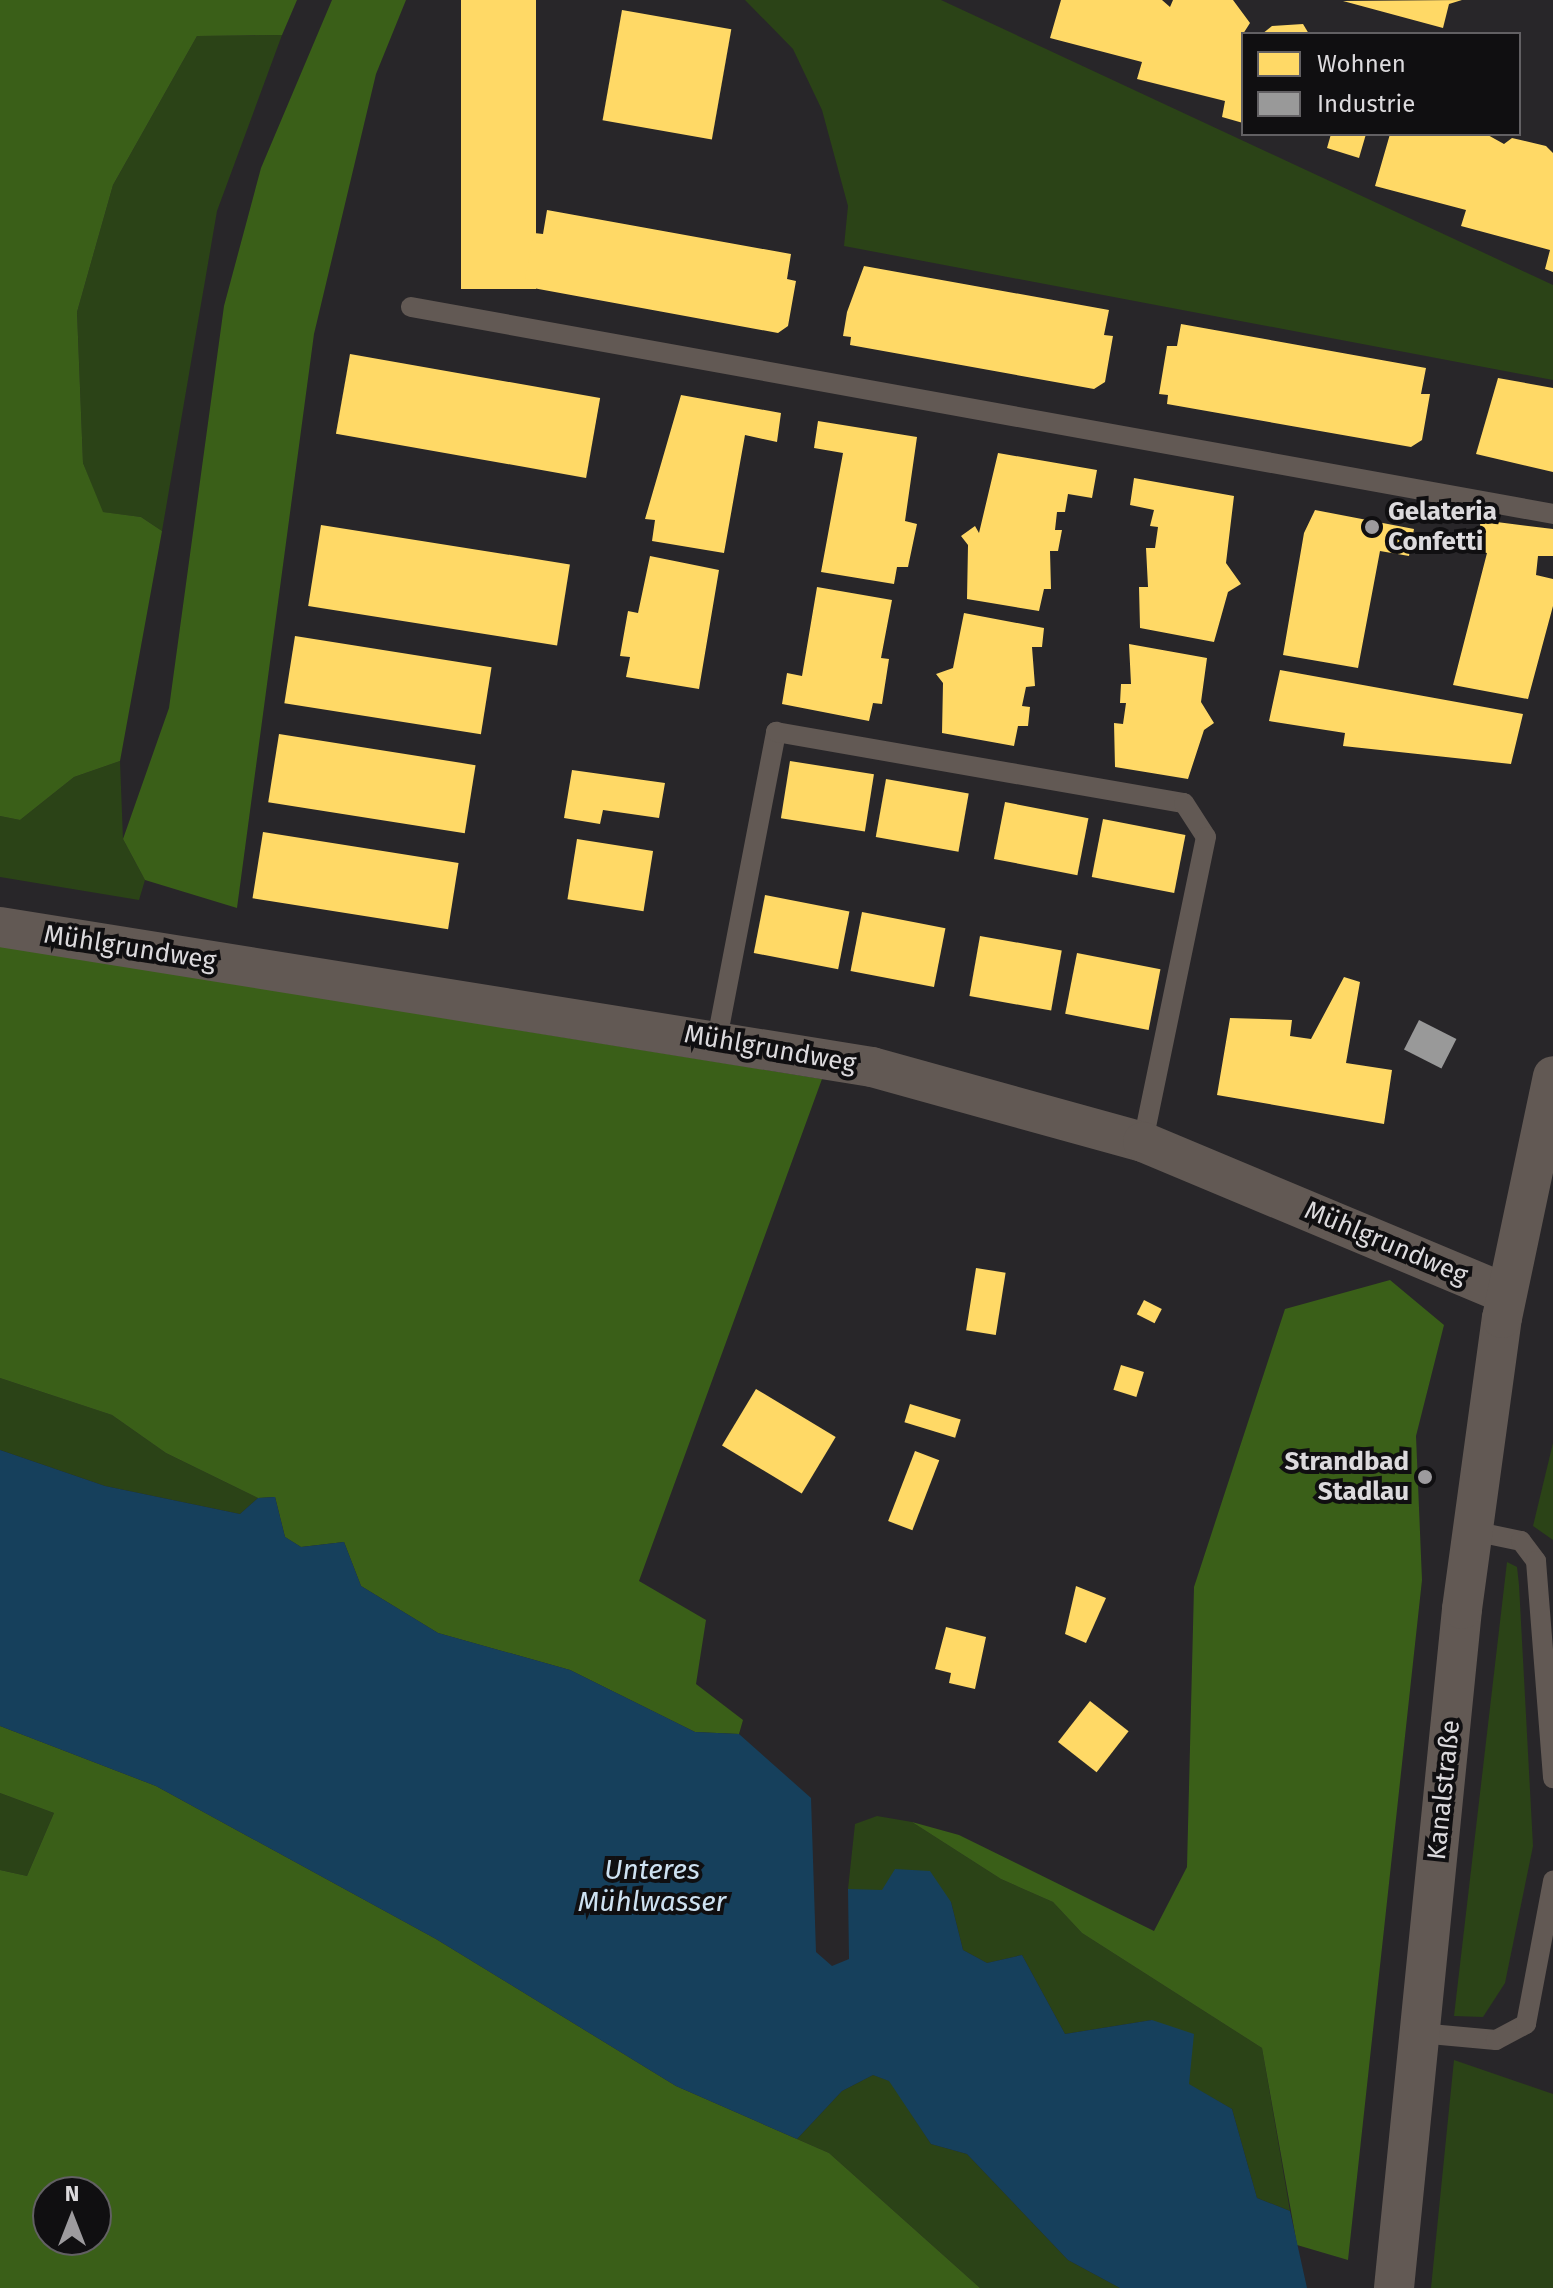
<!DOCTYPE html>
<meta charset="utf-8">
<style>
body{margin:0}
#map{position:relative;width:1553px;height:2288px;overflow:hidden;background:#282629;font-family:"Fira Sans",sans-serif}
div>[style]{position:absolute}
.green>*{inset:0;background:#2b4317}
.forest>*{inset:0;background:#3a5f18}
.water>*{inset:0;background:#16405c}
.homes>*{inset:0;background:#ffd966;transform-origin:0 0}
.industry>*{inset:0;background:#999;transform-origin:0 0}
.service>*{height:20px;margin:-10px;padding:0 10px;transform-origin:10px;border-radius:10px;background:#625954}
.minor>*{height:40px;margin:-20px;padding:0 20px;transform-origin:20px;border-radius:20px;background:#625954}
.dots>*{width:22px;height:22px;translate:-50% -50%;box-sizing:border-box;border:4px solid #100f11;border-radius:50%}
span{translate:-50% -50%;white-space:nowrap;text-align:center;line-height:1.15;-webkit-text-stroke:8px #100f11;paint-order:stroke}
.poi-label{font-size:26px;color:#dcdadd;font-weight:700}
.left{translate:0 -50%;text-align:left}
.right{translate:-100% -50%;text-align:right}
.street-label{font-size:26px;color:#dcdadd}
.water-label{font-size:28px;color:#cee2f2;font-style:italic}
.legend{position:absolute;left:1241px;top:32px;width:280px;height:104px;box-sizing:border-box;background:#100f11;border:2px solid #626063;margin:0;padding:10px 14px;list-style:none;font-size:24px;color:#dcdadd}
.legend li{display:flex;align-items:center;gap:16px;height:40px}
.legend b{width:40px;border:2px solid #626063}
.north{position:absolute;left:32px;top:2176px;width:80px;height:80px;box-sizing:border-box;background:#100f11;border:2px solid #626063;border-radius:50%;rotate:0deg;font-size:22px;font-weight:700;line-height:32px;text-align:center;color:#dcdadd}
.north::after{content:'';display:block;margin:auto;width:28px;height:36px;background:#9d9b9e;clip-path:polygon(50% 0,100% 100%,50% 72%,0 100%)}
</style>
<div id="map">
<div class="green">
<i style="clip-path:polygon(745px 0,941px 0,1553px 285px,1553px 380px,844px 246px,848px 206px,822px 110px,793px 49px)"></i>
<i style="clip-path:polygon(282px 35px,217px 211px,162px 531px,141px 517px,102px 512px,83px 463px,77px 312px,113px 185px,197px 36px)"></i>
<i style="clip-path:polygon(120px 761px,123px 839px,145px 880px,139px 900px,0 877px,0 816px,20px 820px,74px 777px)"></i>
<i style="clip-path:polygon(0 1378px,112px 1415px,166px 1453px,258px 1498px,240px 1514px,105px 1486px,0 1450px)"></i>
<i style="clip-path:polygon(1553px 1443px,1553px 1540px,1533px 1526px)"></i>
<i style="clip-path:polygon(1507px 1562px,1517px 1567px,1519px 1585px,1533px 1846px,1505px 1983px,1483px 2017px,1454px 2016px)"></i>
<i style="clip-path:polygon(0 1793px,54px 1813px,27px 1876px,0 1870px)"></i>
<i style="clip-path:polygon(877px 1816px,912px 1822px,1001px 1879px,1053px 1902px,1082px 1933px,1262px 2048px,1290px 2211px,1257px 2198px,1232px 2109px,1188px 2084px,1152px 2020px,1065px 2034px,1022px 1955px,987px 1963px,963px 1950px,951px 1902px,848px 1889px,855px 1824px)"></i>
<i style="clip-path:polygon(1454px 2060px,1553px 2094px,1553px 2288px,1431px 2288px)"></i>
<i style="clip-path:polygon(873px 2075px,890px 2081px,931px 2144px,967px 2154px,1068px 2260px,1120px 2288px,980px 2288px,829px 2153px,797px 2139px,842px 2091px)"></i>
</div>
<div class="forest">
<i style="clip-path:polygon(0 0,297px 0,282px 35px,197px 36px,113px 185px,77px 312px,83px 463px,103px 512px,141px 517px,162px 531px,120px 761px,74px 777px,20px 820px,0 816px)"></i>
<i style="clip-path:polygon(332px 0,406px 0,376px 74px,314px 334px,237px 908px,145px 880px,123px 839px,169px 708px,224px 306px,261px 168px)"></i>
<i style="clip-path:polygon(0 946px,822px 1079px,639px 1581px,706px 1620px,696px 1684px,743px 1720px,739px 1734px,695px 1732px,570px 1670px,438px 1633px,361px 1586px,344px 1542px,301px 1547px,285px 1537px,275px 1497px,258px 1498px,166px 1453px,112px 1415px,0 1378px)"></i>
<i style="clip-path:polygon(1390px 1280px,1444px 1325px,1416px 1436px,1422px 1580px,1348px 2260px,1297px 2245px,1262px 2048px,1082px 1933px,1053px 1902px,1001px 1879px,912px 1822px,959px 1835px,1154px 1931px,1187px 1867px,1194px 1587px,1285px 1309px)"></i>
<i style="clip-path:polygon(evenodd,0 1726px,156px 1786px,436px 1939px,676px 2086px,829px 2153px,980px 2288px,0 2288px,0 1870px,27px 1876px,54px 1813px,0 1793px,0 1726px,48px 2192px,96px 2192px,96px 2240px,48px 2240px,48px 2192px)"></i>
</div>
<div class="water">
<i style="clip-path:polygon(0 1450px,105px 1486px,240px 1514px,258px 1498px,275px 1497px,285px 1537px,301px 1547px,344px 1542px,361px 1586px,438px 1633px,570px 1670px,695px 1732px,739px 1734px,811px 1798px,816px 1952px,832px 1966px,849px 1959px,848px 1889px,882px 1890px,895px 1869px,930px 1871px,951px 1902px,963px 1950px,987px 1963px,1022px 1955px,1065px 2034px,1152px 2020px,1194px 2034px,1189px 2084px,1232px 2109px,1257px 2198px,1290px 2211px,1307px 2288px,1120px 2288px,1068px 2260px,967px 2154px,931px 2144px,889px 2081px,873px 2075px,842px 2091px,797px 2139px,676px 2086px,436px 1939px,156px 1786px,0 1726px)"></i>
</div>
<div class="homes">
<i style="left:461px;top:0;width:75px;height:289px"></i>
<i style="clip-path:polygon(1061px 0,1162px 0,1170px 7px,1173px 0,1233px 0,1250px 23px,1243px 34px,1243px 123px,1222px 117px,1225px 101px,1137px 79px,1142px 62px,1050px 38px)"></i>
<i style="clip-path:polygon(1462px 0,1449px 4px,1443px 28px,1343px 1px)"></i>
<i style="left:622px;top:10px;width:111px;height:112px;rotate:10deg"></i>
<i style="clip-path:polygon(1303px 24px,1309px 34px,1262px 34px,1272px 26px)"></i>
<i style="clip-path:polygon(1331px 134px,1366px 134px,1359px 158px,1327px 148px)"></i>
<i style="clip-path:polygon(1390px 134px,1486px 134px,1504px 144px,1512px 138px,1546px 146px,1553px 153px,1553px 272px,1545px 269px,1550px 250px,1461px 226px,1466px 210px,1375px 186px)"></i>
<i style="clip-path:polygon(547px 210px,791px 254px,787px 279px,796px 281px,788px 326px,778px 333px,533px 288px,534px 280px,525px 279px,534px 233px,543px 234px)"></i>
<i style="clip-path:polygon(864px 266px,1109px 310px,1104px 335px,1113px 336px,1105px 382px,1094px 389px,850px 345px,851px 337px,843px 336px,847px 312px)"></i>
<i style="clip-path:polygon(1181px 324px,1426px 368px,1421px 394px,1430px 394px,1422px 440px,1411px 447px,1167px 404px,1168px 395px,1159px 394px,1167px 346px,1177px 346px)"></i>
<i style="left:350px;top:354px;width:254px;height:81px;rotate:10deg"></i>
<i style="clip-path:polygon(1498px 378px,1553px 388px,1553px 472px,1476px 454px)"></i>
<i style="clip-path:polygon(681px 395px,781px 413px,777px 442px,745px 435px,724px 553px,652px 541px,655px 520px,645px 519px)"></i>
<i style="clip-path:polygon(818px 421px,917px 437px,905px 521px,917px 524px,908px 567px,897px 567px,894px 584px,821px 572px,843px 453px,814px 448px)"></i>
<i style="clip-path:polygon(998px 453px,1097px 470px,1092px 498px,1068px 494px,1065px 512px,1057px 512px,1055px 530px,1062px 530px,1058px 551px,1050px 551px,1051px 589px,1044px 589px,1039px 611px,967px 599px,968px 545px,961px 536px,975px 526px,979px 533px)"></i>
<i style="clip-path:polygon(1134px 478px,1234px 496px,1226px 563px,1241px 584px,1228px 592px,1214px 642px,1140px 628px,1139px 587px,1148px 587px,1146px 548px,1155px 548px,1158px 527px,1150px 526px,1154px 510px,1130px 505px)"></i>
<i style="clip-path:polygon(1315px 510px,1414px 529px,1409px 556px,1380px 551px,1358px 668px,1283px 655px,1304px 533px)"></i>
<i style="clip-path:polygon(1481px 520px,1553px 529px,1553px 556px,1538px 556px,1536px 575px,1553px 579px,1553px 606px,1528px 699px,1453px 685px,1487px 553px,1475px 551px)"></i>
<i style="left:321px;top:525px;width:252px;height:82px;rotate:9deg"></i>
<i style="clip-path:polygon(650px 556px,719px 570px,699px 689px,626px 677px,630px 657px,620px 656px,628px 611px,638px 613px)"></i>
<i style="clip-path:polygon(817px 587px,892px 600px,881px 658px,889px 659px,882px 704px,873px 703px,869px 721px,782px 704px,787px 673px,802px 676px)"></i>
<i style="clip-path:polygon(964px 613px,1044px 628px,1042px 647px,1032px 647px,1035px 686px,1026px 687px,1022px 706px,1030px 707px,1028px 726px,1018px 726px,1014px 746px,942px 733px,943px 683px,936px 674px,953px 668px)"></i>
<i style="left:295px;top:636px;width:199px;height:68px;rotate:9deg"></i>
<i style="clip-path:polygon(1129px 644px,1207px 658px,1201px 702px,1214px 723px,1204px 730px,1188px 779px,1115px 767px,1114px 723px,1123px 724px,1126px 703px,1120px 703px,1121px 684px,1131px 684px)"></i>
<i style="clip-path:polygon(1280px 670px,1523px 714px,1511px 764px,1343px 746px,1345px 733px,1269px 721px)"></i>
<i style="left:279px;top:734px;width:199px;height:69px;rotate:9deg"></i>
<i style="left:790px;top:761px;width:85px;height:58px;rotate:9deg"></i>
<i style="clip-path:polygon(572px 770px,665px 783px,659px 818px,603px 810px,600px 824px,564px 818px)"></i>
<i style="left:886px;top:779px;width:84px;height:59px;rotate:10deg"></i>
<i style="left:1005px;top:802px;width:85px;height:58px;rotate:11deg"></i>
<i style="left:1103px;top:819px;width:84px;height:59px;rotate:11deg"></i>
<i style="left:263px;top:832px;width:198px;height:67px;rotate:9deg"></i>
<i style="left:577px;top:839px;width:77px;height:61px;rotate:9deg"></i>
<i style="left:765px;top:895px;width:86px;height:59px;rotate:11deg"></i>
<i style="left:862px;top:912px;width:85px;height:60px;rotate:11deg"></i>
<i style="left:980px;top:936px;width:83px;height:61px;rotate:10deg"></i>
<i style="left:1077px;top:953px;width:85px;height:62px;rotate:11deg"></i>
<i style="clip-path:polygon(1344px 977px,1360px 982px,1346px 1063px,1392px 1070px,1384px 1124px,1217px 1095px,1230px 1018px,1292px 1020px,1290px 1036px,1311px 1039px)"></i>
<i style="left:976px;top:1268px;width:30px;height:63px;rotate:9deg"></i>
<i style="left:1144px;top:1300px;width:20px;height:16px;rotate:27deg"></i>
<i style="left:1121px;top:1365px;width:24px;height:26px;rotate:17deg"></i>
<i style="left:756px;top:1389px;width:93px;height:66px;rotate:31deg"></i>
<i style="left:910px;top:1404px;width:53px;height:19px;rotate:17deg"></i>
<i style="left:915px;top:1451px;width:26px;height:75px;rotate:21deg"></i>
<i style="clip-path:polygon(1076px 1586px,1106px 1598px,1086px 1643px,1065px 1634px)"></i>
<i style="clip-path:polygon(946px 1627px,986px 1637px,975px 1689px,949px 1683px,951px 1673px,935px 1669px)"></i>
<i style="left:1090px;top:1701px;width:49px;height:52px;rotate:38deg"></i>
</div>
<div class="industry">
<i style="left:1419px;top:1020px;width:42px;height:33px;rotate:27deg"></i>
</div>
<div class="service">
<i style="left:411px;top:307px;width:1161px;rotate:10.27deg"></i>
<i style="left:717px;top:1039px;width:313px;rotate:-79.1deg"></i>
<i style="left:776px;top:732px;width:414px;rotate:9.9deg"></i>
<i style="left:1184px;top:803px;width:40px;rotate:57.1deg"></i>
<i style="left:1206px;top:837px;width:311px;rotate:101.7deg"></i>
<i style="left:1473px;top:1531px;width:49px;rotate:11.8deg"></i>
<i style="left:1521px;top:1541px;width:25px;rotate:53deg"></i>
<i style="left:1536px;top:1561px;width:218px;rotate:85.5deg"></i>
<i style="left:1419px;top:2033px;width:77px;rotate:5.2deg"></i>
<i style="left:1496px;top:2040px;width:34px;rotate:-28deg"></i>
<i style="left:1526px;top:2024px;width:146px;rotate:-79.3deg"></i>
</div>
<div class="minor">
<i style="left:0;top:927px;width:883px;rotate:9.12deg"></i>
<i style="left:872px;top:1067px;width:281px;rotate:15.5deg"></i>
<i style="left:1143px;top:1142px;width:394px;rotate:22.7deg"></i>
<i style="left:1394px;top:2288px;width:682px;rotate:-84.28deg"></i>
<i style="left:1462px;top:1609px;width:294px;rotate:-82.2deg"></i>
<i style="left:1502px;top:1318px;width:247px;rotate:-78.1deg"></i>
</div>
<div class="dots">
<i style="left:1372px;top:527px;background:#9d9b9e"></i>
<i style="left:1425px;top:1477px;background:#9d9b9e"></i>
</div>
<div class="poi-label">
<span class="left" style="left:1388px;top:527px">Gelateria<br>Confetti</span>
<span class="right" style="left:1409px;top:1477px">Strandbad<br>Stadlau</span>
</div>
<div class="street-label">
<span style="left:130px;top:948px;rotate:9deg">Mühlgrundweg</span>
<span style="left:770px;top:1049px;rotate:10deg">Mühlgrundweg</span>
<span style="left:1386px;top:1243px;rotate:23deg">Mühlgrundweg</span>
<span style="left:1444px;top:1790px;rotate:-84deg">Kanalstraße</span>
</div>
<div class="water-label">
<span style="left:652px;top:1886px">Unteres<br>Mühlwasser</span>
</div>
<ul class="legend">
<li><b style="height:22px;background:#ffd966"></b>Wohnen</li>
<li><b style="height:22px;background:#999"></b>Industrie</li>
</ul>
<div class="north">N</div>
</div>
